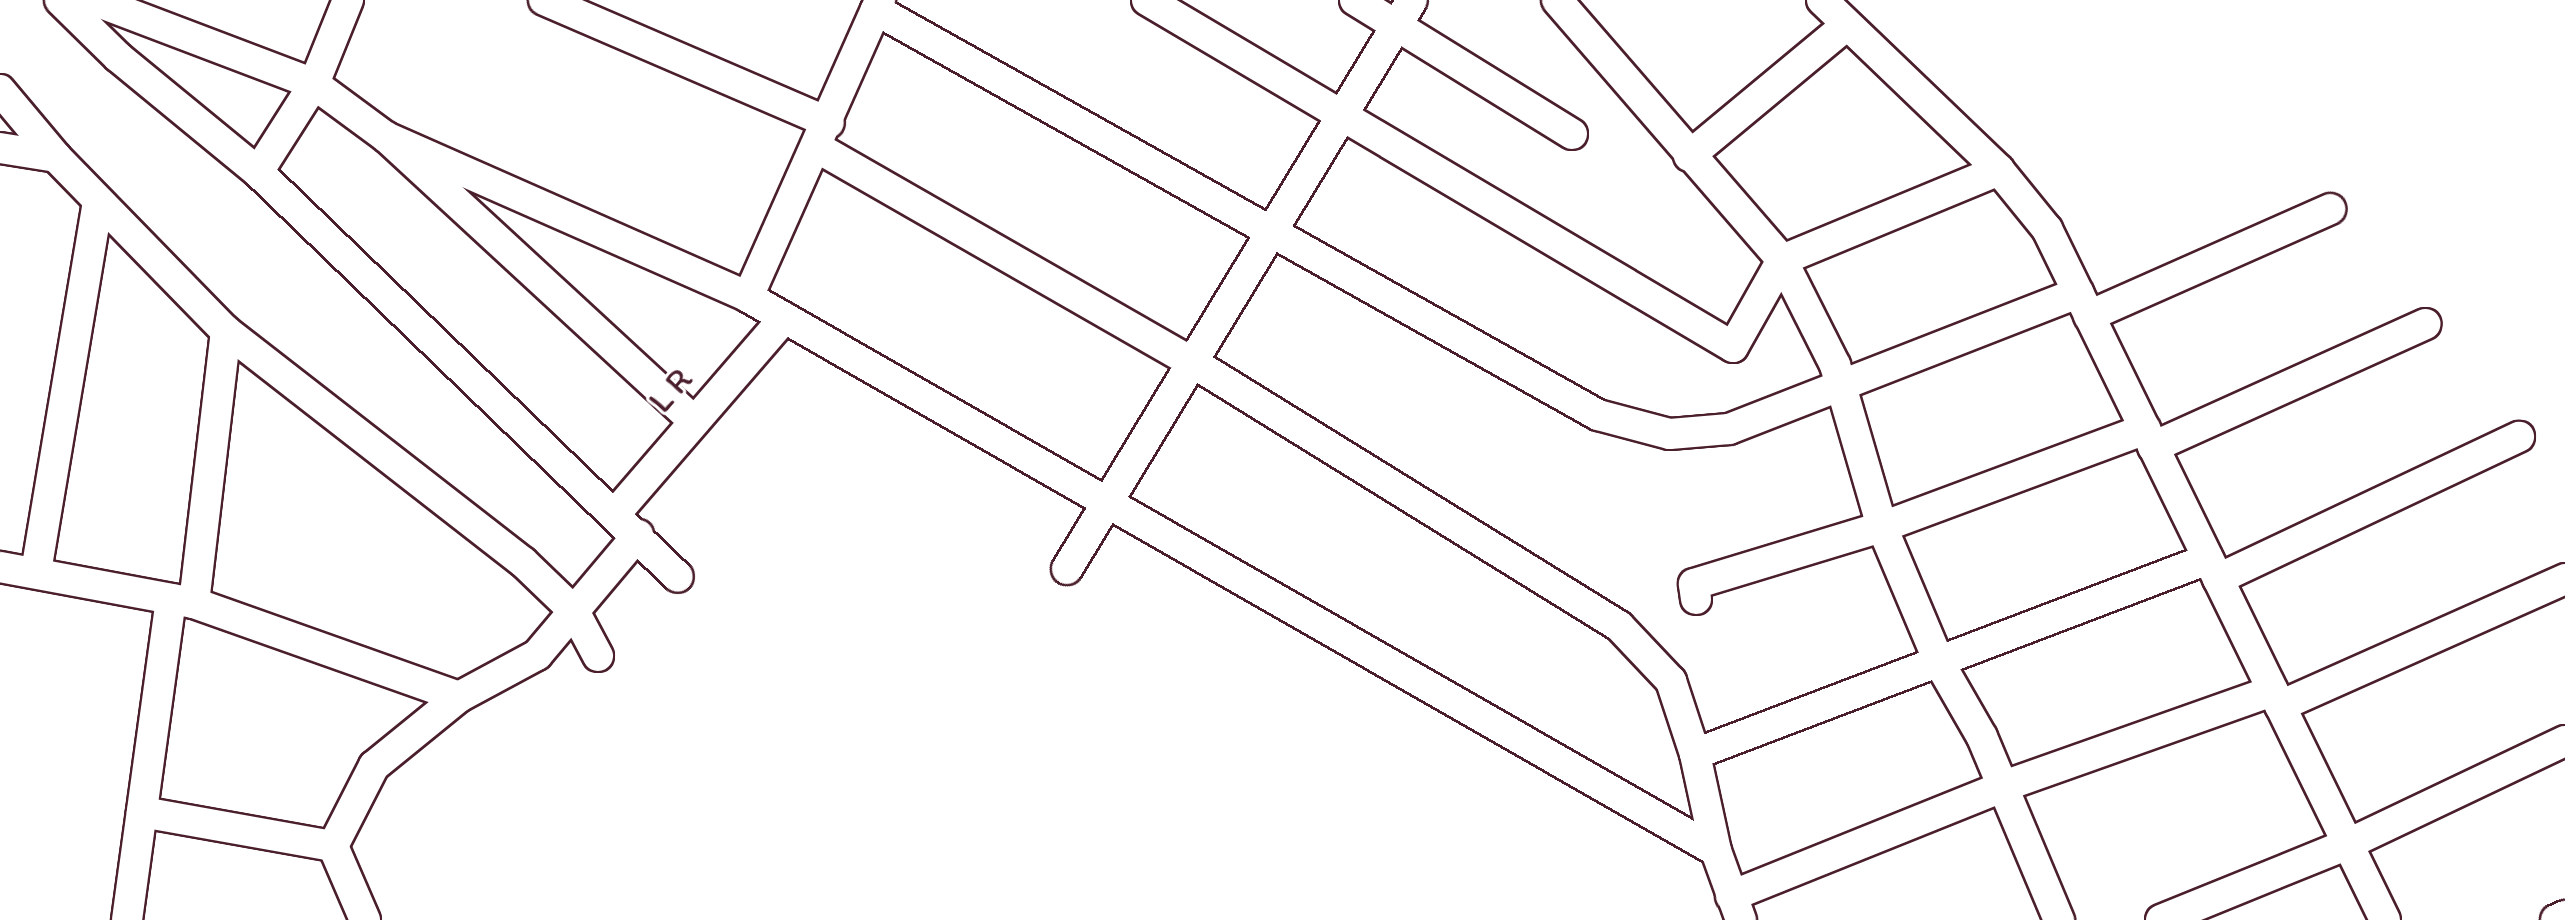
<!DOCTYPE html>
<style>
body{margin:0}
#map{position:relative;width:2565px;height:920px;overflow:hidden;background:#fff;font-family:Itim,sans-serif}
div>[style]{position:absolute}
.roads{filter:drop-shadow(2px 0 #4a1f2b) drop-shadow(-2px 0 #4a1f2b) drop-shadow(0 2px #4a1f2b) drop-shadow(0 -2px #4a1f2b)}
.minor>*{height:30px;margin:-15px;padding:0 15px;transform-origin:15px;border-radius:15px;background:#fff}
span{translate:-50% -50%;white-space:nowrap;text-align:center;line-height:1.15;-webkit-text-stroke:6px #fff;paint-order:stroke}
.street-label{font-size:34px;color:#4a1f2b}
</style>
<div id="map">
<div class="roads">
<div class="minor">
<i style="left:60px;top:0;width:81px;rotate:44.5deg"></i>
<i style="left:118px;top:57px;width:181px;rotate:39.4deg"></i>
<i style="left:258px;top:172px;width:583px;rotate:43.96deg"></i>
<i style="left:93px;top:0;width:236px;rotate:20.8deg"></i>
<i style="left:314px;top:84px;width:89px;rotate:36.4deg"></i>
<i style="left:386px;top:137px;width:419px;rotate:42.7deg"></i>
<i style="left:544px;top:0;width:310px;rotate:23.3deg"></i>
<i style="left:1147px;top:0;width:681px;rotate:30.63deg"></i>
<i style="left:1733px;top:347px;width:100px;rotate:-60.6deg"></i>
<i style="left:1782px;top:260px;width:235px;rotate:-22.5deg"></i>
<i style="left:1355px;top:0;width:255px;rotate:31.7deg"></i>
<i style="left:1557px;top:0;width:344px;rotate:49.1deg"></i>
<i style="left:1782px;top:260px;width:118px;rotate:63.2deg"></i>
<i style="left:1835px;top:365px;width:169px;rotate:73.8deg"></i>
<i style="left:1882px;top:527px;width:149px;rotate:67.1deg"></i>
<i style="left:1940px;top:664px;width:84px;rotate:60.1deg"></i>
<i style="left:1982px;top:737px;width:199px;rotate:67.2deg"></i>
<i style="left:1822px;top:0;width:245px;rotate:43.8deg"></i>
<i style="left:1999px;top:170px;width:76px;rotate:50.9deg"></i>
<i style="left:2047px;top:229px;width:769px;rotate:63.93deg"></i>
<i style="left:876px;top:10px;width:828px;rotate:29.29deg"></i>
<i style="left:1598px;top:415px;width:74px;rotate:14.8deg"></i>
<i style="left:1670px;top:434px;width:59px;rotate:-4.8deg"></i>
<i style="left:1729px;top:429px;width:375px;rotate:-21.3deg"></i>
<i style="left:0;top:90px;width:87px;rotate:50.1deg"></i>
<i style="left:56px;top:157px;width:243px;rotate:45.7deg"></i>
<i style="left:226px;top:331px;width:376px;rotate:37.9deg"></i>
<i style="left:523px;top:562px;width:71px;rotate:43.9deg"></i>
<i style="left:574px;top:611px;width:51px;rotate:61.9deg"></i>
<i style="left:386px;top:137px;width:396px;rotate:23.8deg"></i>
<i style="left:748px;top:297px;width:1115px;rotate:29.78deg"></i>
<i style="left:0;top:148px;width:57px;rotate:9.1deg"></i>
<i style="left:818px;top:148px;width:431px;rotate:29.8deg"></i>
<i style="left:1192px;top:362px;width:502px;rotate:31.73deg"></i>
<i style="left:1619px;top:626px;width:76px;rotate:46.6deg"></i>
<i style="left:1671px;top:681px;width:77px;rotate:71.8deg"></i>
<i style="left:1695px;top:754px;width:99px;rotate:77.8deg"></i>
<i style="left:1716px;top:851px;width:73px;rotate:70.1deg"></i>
<i style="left:1689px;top:156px;width:205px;rotate:-39.7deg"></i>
<i style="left:258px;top:172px;width:104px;rotate:-57.5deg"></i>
<i style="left:314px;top:84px;width:91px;rotate:-68deg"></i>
<i style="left:748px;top:297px;width:325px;rotate:-66deg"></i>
<i style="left:2089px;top:316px;width:264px;rotate:-23.9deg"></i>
<i style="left:2153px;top:447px;width:299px;rotate:-24.3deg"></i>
<i style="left:615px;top:514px;width:259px;rotate:-49.2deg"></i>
<i style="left:0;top:567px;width:197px;rotate:10.5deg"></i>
<i style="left:194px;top:603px;width:281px;rotate:19.5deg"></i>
<i style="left:1067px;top:569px;width:665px;rotate:-58.77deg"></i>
<i style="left:36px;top:572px;width:375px;rotate:-80.5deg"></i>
<i style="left:2218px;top:579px;width:333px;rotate:-25.3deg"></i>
<i style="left:1696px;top:599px;width:15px;rotate:-98deg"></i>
<i style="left:1694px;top:584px;width:196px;rotate:-16.9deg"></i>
<i style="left:1882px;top:527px;width:281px;rotate:-20.4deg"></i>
<i style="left:194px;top:603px;width:274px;rotate:-83.3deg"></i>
<i style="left:2280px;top:706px;width:312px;rotate:-24deg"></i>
<i style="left:1695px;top:754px;width:549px;rotate:-20.81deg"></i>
<i style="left:142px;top:812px;width:194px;rotate:10.1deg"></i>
<i style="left:1731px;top:896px;width:294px;rotate:-21.9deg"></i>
<i style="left:2004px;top:786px;width:285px;rotate:-19.5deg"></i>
<i style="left:127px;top:920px;width:324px;rotate:-82.2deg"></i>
<i style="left:365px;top:920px;width:81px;rotate:-113.4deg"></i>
<i style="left:333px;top:846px;width:90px;rotate:-62.9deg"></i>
<i style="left:374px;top:766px;width:109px;rotate:-39.1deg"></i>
<i style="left:459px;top:697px;width:89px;rotate:-28.3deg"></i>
<i style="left:537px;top:655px;width:157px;rotate:-49.9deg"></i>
<i style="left:2161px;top:920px;width:202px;rotate:-22.1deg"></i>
<i style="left:2348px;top:844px;width:240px;rotate:-25.4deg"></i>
<i style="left:2556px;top:920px;width:10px;rotate:-24deg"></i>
</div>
</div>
<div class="street-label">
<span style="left:670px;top:390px;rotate:-49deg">L R</span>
</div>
</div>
